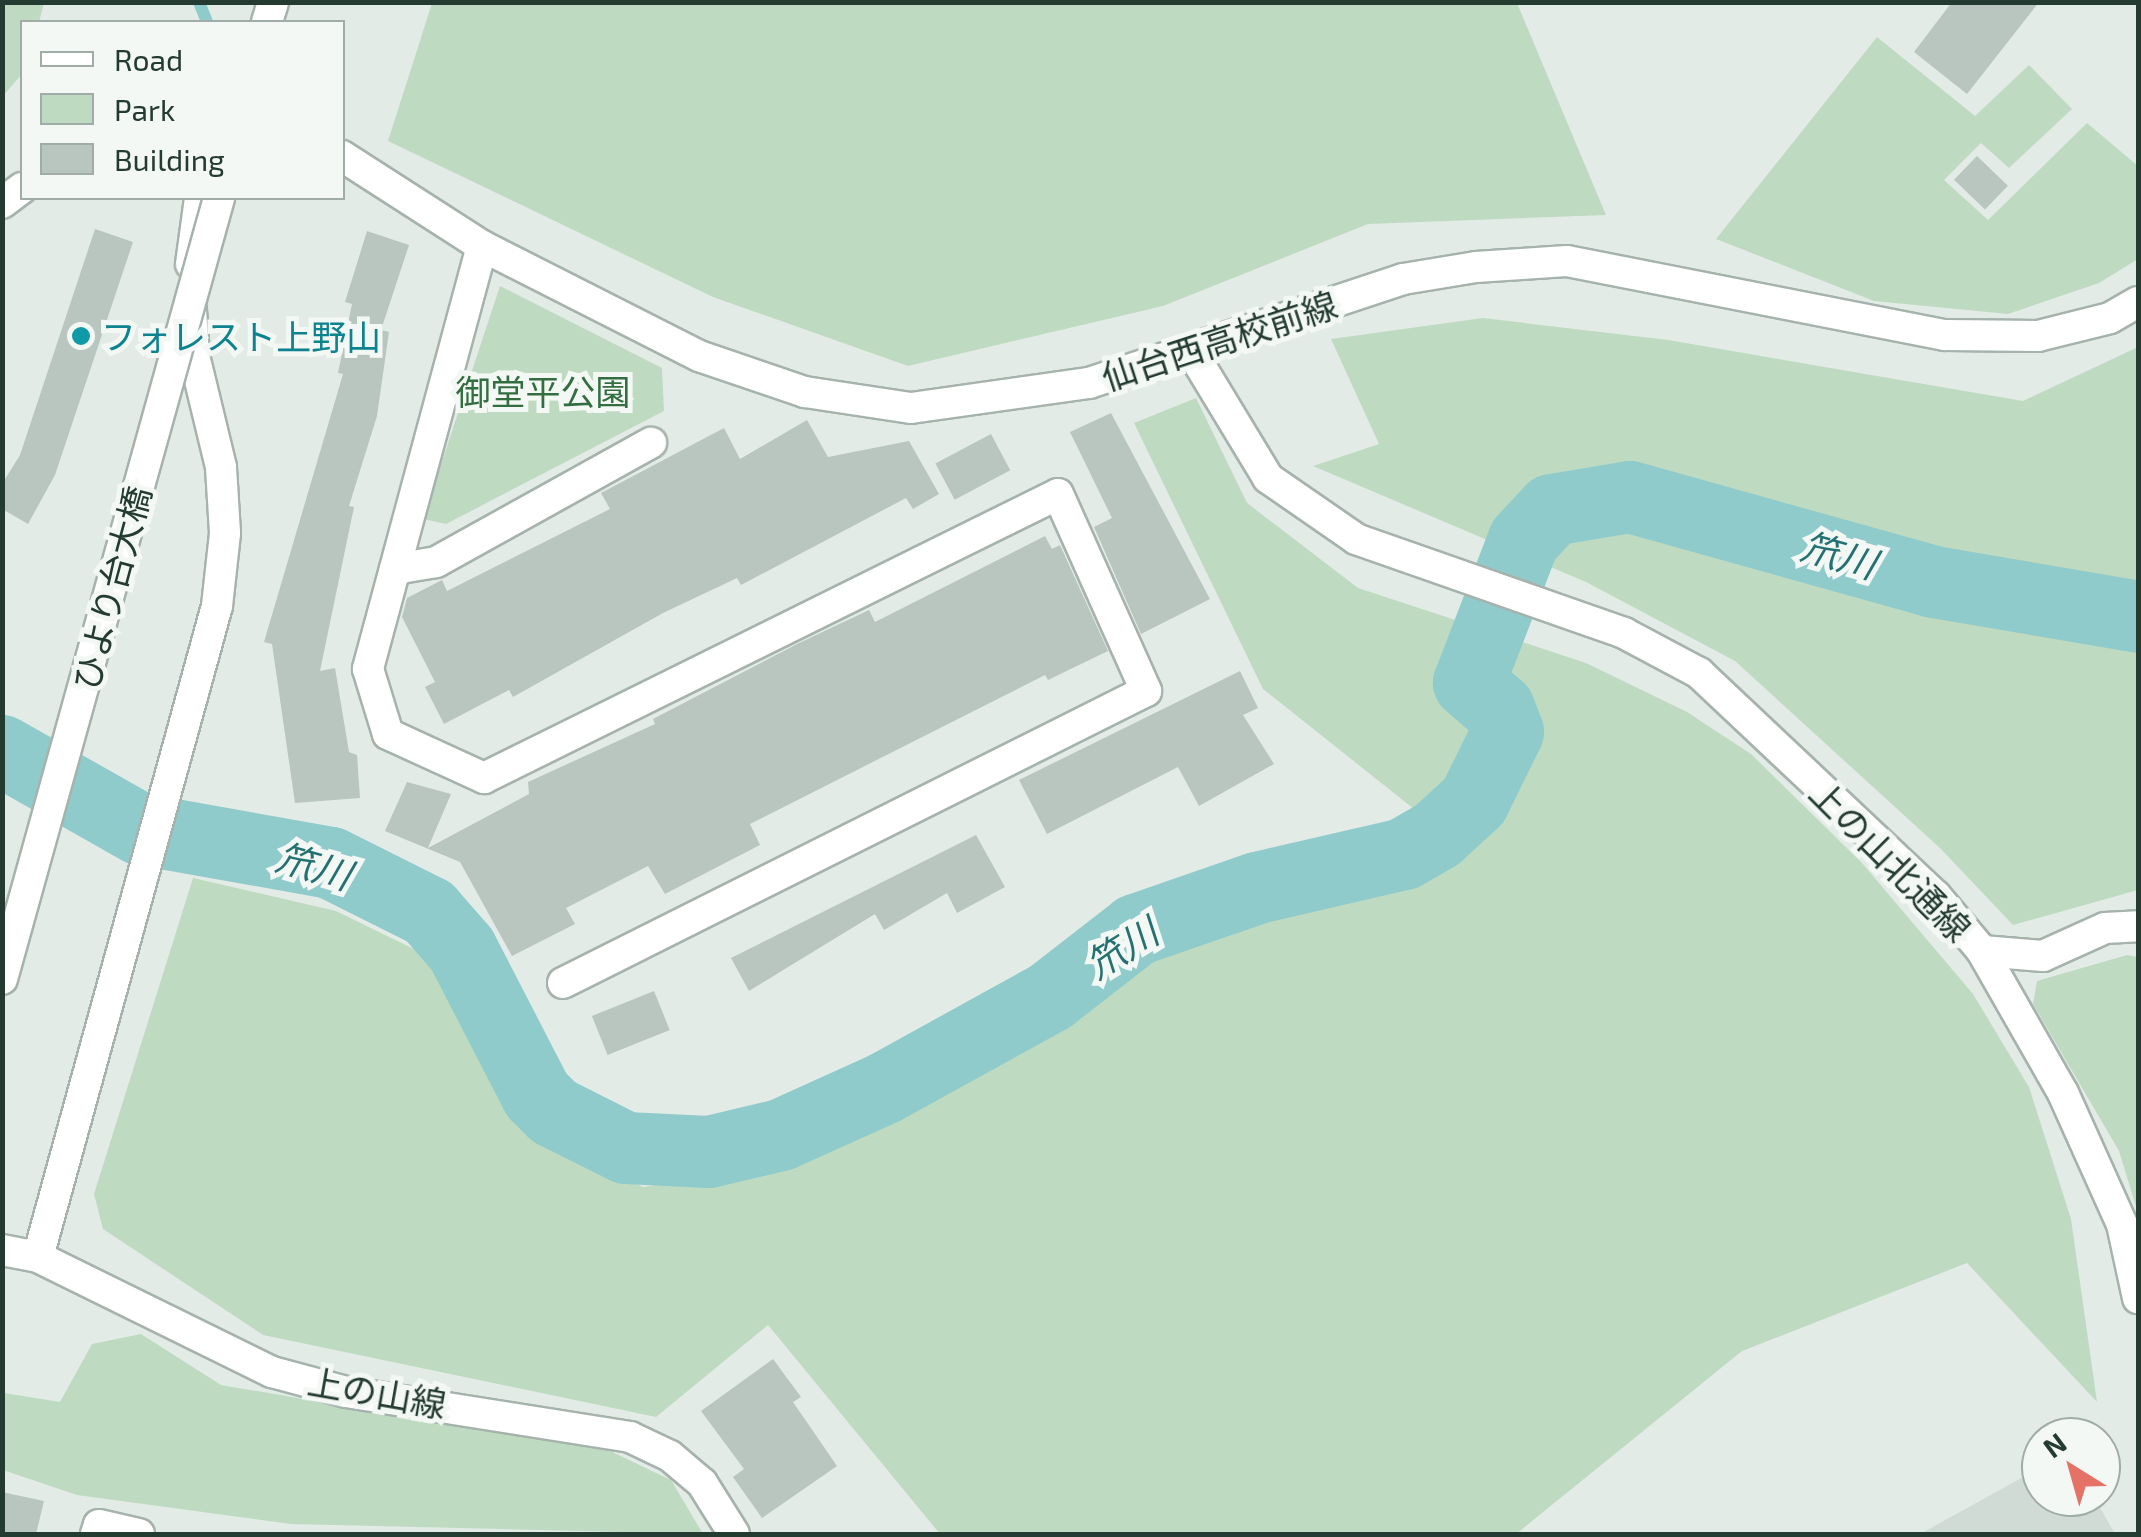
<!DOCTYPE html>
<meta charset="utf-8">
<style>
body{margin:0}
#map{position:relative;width:2141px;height:1537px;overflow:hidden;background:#e3ebe6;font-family:"Exo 2","Noto Sans JP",sans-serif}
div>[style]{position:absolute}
.built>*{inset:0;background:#d1dbd5}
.green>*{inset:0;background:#bedbc1}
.stream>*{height:12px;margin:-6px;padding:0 6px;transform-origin:6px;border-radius:6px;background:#90cbcb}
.river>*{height:72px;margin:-36px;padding:0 36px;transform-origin:36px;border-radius:36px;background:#90cbcb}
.building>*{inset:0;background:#b8c6bf;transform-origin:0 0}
.roads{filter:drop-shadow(2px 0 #a6b3ac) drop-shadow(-2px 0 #a6b3ac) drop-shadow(0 2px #a6b3ac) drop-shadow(0 -2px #a6b3ac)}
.minor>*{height:30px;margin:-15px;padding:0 15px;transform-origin:15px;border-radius:15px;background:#fff}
.bridges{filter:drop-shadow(2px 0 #a6b3ac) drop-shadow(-2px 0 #a6b3ac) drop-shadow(0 2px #a6b3ac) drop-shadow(0 -2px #a6b3ac)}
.minor-bridge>*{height:30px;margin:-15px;padding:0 15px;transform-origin:15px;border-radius:15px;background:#fff}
.dots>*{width:28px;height:28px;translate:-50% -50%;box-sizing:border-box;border:5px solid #f3f8f5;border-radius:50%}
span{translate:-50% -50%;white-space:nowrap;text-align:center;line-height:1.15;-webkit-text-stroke:10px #f3f8f5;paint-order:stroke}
.culture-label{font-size:35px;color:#0d838f}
.left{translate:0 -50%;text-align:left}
.street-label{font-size:35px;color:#243b31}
.park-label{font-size:35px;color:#326e40}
.water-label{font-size:38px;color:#247172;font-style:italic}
.frame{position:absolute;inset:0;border:5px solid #243b31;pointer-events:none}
.legend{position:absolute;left:20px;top:20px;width:325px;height:180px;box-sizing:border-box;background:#f3f8f5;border:2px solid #a0aca7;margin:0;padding:12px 18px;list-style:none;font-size:30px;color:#243b31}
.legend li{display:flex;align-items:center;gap:20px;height:50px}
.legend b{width:50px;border:2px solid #a0aca7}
.north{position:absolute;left:2021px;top:1417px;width:100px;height:100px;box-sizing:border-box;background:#f3f8f5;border:2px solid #a0aca7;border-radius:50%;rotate:323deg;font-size:28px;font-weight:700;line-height:40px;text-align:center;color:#243b31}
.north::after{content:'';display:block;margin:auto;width:35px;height:45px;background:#e57267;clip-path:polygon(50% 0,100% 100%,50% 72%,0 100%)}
</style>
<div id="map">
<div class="built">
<i style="clip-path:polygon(2041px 1467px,2041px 1497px,2094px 1497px,2115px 1534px,1920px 1534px)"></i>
</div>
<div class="green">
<i style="clip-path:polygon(3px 2px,44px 3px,39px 22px,22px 22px,22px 74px,3px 96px)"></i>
<i style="clip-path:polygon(432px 3px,1517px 3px,1606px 215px,1368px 224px,1163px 306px,908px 366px,713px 297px,388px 141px)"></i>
<i style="clip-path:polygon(1877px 37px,1975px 116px,2029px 65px,2072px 109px,2009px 168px,1981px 143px,1944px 180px,1988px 220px,2087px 123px,2138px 166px,2138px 259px,2099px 283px,2008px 314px,1874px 301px,1716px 239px)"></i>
<i style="clip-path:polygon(500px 286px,662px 368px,664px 411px,446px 524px,423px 519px)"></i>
<i style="clip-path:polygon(1483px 318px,1668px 340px,2023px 401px,2138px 347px,2138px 890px,2013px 925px,1941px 849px,1735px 661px,1586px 582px,1313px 466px,1379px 444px,1331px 339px)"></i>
<i style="clip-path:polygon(1196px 398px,1247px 503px,1358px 588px,1586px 663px,1687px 712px,1751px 754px,1862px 863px,1973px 994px,2029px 1087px,2071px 1219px,2097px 1402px,1967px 1263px,1742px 1351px,1516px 1534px,940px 1534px,768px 1325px,656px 1417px,263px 1335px,103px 1229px,94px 1194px,193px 878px,336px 911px,420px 952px,548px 1135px,643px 1187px,799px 1162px,1414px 809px,1263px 689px,1134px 423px)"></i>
<i style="clip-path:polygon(2127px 955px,2138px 957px,2138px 1213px,2119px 1151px,2033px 1004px,2037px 981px)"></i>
<i style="clip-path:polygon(141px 1334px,221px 1385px,610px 1451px,671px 1480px,703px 1534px,291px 1524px,77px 1495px,3px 1470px,4px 1393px,60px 1402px,92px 1344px)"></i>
</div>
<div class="stream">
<i style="left:199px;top:2px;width:22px;rotate:68deg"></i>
</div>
<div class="river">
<i style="left:2px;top:751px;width:159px;rotate:29.5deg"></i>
<i style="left:140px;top:829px;width:194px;rotate:10.1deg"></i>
<i style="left:331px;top:863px;width:110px;rotate:26.6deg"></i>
<i style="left:429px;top:912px;width:50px;rotate:49deg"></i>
<i style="left:462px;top:950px;width:163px;rotate:62.7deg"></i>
<i style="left:537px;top:1095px;width:24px;rotate:45deg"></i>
<i style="left:554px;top:1112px;width:80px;rotate:26.6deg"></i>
<i style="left:626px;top:1148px;width:83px;rotate:2.8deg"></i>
<i style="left:709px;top:1152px;width:74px;rotate:-13.3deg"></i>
<i style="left:781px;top:1135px;width:114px;rotate:-24.3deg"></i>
<i style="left:885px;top:1088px;width:188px;rotate:-28.9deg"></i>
<i style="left:1050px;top:997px;width:109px;rotate:-37.9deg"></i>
<i style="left:1136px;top:930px;width:128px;rotate:-19.1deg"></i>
<i style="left:1257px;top:888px;width:151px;rotate:-13deg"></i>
<i style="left:1404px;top:854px;width:39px;rotate:-30deg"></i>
<i style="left:1438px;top:834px;width:49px;rotate:-42.5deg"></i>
<i style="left:1474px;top:801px;width:77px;rotate:-63.8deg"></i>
<i style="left:1508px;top:732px;width:25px;rotate:-111deg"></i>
<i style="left:1499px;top:709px;width:40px;rotate:-139deg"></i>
<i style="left:1469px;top:683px;width:153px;rotate:-69deg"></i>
<i style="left:1524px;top:540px;width:41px;rotate:-47deg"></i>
<i style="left:1552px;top:510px;width:79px;rotate:-9.5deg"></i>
<i style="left:1630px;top:497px;width:316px;rotate:15.6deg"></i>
<i style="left:1934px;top:582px;width:207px;rotate:9.7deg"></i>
</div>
<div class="building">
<i style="clip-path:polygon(1952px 2px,2039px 2px,1967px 94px,1914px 52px)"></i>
<i style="left:1977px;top:156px;width:43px;height:33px;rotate:44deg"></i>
<i style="clip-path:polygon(95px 229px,133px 242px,55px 475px,28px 524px,2px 509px,2px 484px,20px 455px)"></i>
<i style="clip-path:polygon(367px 231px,409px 245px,381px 330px,389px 332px,377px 416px,349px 506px,354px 507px,320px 671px,335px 668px,349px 752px,357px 755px,360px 798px,295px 803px,272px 644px,264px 642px,343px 374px,338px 373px,352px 304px,345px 302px)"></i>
<i style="clip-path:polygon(1111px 413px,1210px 599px,1141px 634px,1094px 527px,1112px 518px,1070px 432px)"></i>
<i style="clip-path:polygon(807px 420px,828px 457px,909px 441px,939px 494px,913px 509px,906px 498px,741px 585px,737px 578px,663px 613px,513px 697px,509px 690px,444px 724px,425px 687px,435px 682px,402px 617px,407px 598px,442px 580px,447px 591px,610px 509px,601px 493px,724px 428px,740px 459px)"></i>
<i style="left:991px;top:434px;width:41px;height:63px;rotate:62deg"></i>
<i style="clip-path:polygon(1045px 536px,1052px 549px,1060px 545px,1108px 651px,1048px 680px,1045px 675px,750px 824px,760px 845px,665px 894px,648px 866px,566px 908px,575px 924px,512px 956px,460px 862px,385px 831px,407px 782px,451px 794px,428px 848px,529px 794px,528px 782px,655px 724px,653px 719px,797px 644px,869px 610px,875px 622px)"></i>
<i style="clip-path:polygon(1240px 671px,1258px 708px,1243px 715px,1274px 764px,1199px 806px,1178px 767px,1047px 834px,1019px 780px)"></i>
<i style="clip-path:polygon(976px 835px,1005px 887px,957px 913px,947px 893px,884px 930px,875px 914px,749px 991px,731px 958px)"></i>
<i style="left:654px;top:991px;width:42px;height:67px;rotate:68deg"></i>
<i style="clip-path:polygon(773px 1359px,801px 1397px,793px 1402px,837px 1466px,762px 1518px,733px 1477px,744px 1469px,701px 1411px)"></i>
<i style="clip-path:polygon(2px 1492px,44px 1501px,36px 1534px,2px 1534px)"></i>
</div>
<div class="roads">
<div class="minor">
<i style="left:267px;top:22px;width:21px;rotate:-73deg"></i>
<i style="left:342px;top:156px;width:166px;rotate:32.7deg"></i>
<i style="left:482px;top:246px;width:243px;rotate:26.9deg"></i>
<i style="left:699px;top:356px;width:112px;rotate:18.8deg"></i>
<i style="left:805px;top:392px;width:107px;rotate:8.6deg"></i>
<i style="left:911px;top:408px;width:180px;rotate:-8deg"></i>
<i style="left:1089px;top:383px;width:331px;rotate:-18.3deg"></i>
<i style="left:1403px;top:279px;width:74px;rotate:-9.3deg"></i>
<i style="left:1476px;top:267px;width:91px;rotate:-3.8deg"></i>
<i style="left:1567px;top:261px;width:385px;rotate:11.1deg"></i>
<i style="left:1945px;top:335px;width:93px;rotate:0.6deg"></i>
<i style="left:2038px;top:336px;width:74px;rotate:-14deg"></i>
<i style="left:2110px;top:318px;width:32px;rotate:-30deg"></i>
<i style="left:2px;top:203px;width:25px;rotate:-37deg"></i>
<i style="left:482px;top:246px;width:438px;rotate:105.1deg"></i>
<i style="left:368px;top:669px;width:68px;rotate:72.9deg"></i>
<i style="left:388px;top:734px;width:106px;rotate:24.6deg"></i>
<i style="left:484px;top:778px;width:640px;rotate:-26.32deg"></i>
<i style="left:1058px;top:494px;width:216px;rotate:65.9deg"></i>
<i style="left:1146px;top:691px;width:652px;rotate:153.4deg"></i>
<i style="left:191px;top:264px;width:67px;rotate:-82.2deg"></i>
<i style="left:1190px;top:349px;width:151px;rotate:58.8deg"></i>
<i style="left:1268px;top:478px;width:107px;rotate:34.7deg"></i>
<i style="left:1356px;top:539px;width:284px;rotate:19.3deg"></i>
<i style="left:1624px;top:633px;width:85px;rotate:28.1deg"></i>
<i style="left:1699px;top:673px;width:325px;rotate:43.3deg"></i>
<i style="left:1936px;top:896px;width:72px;rotate:50.1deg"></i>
<i style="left:1982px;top:951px;width:163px;rotate:60.3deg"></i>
<i style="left:2063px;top:1093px;width:144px;rotate:65.8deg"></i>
<i style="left:2122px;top:1224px;width:76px;rotate:77.8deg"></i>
<i style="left:395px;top:569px;width:42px;rotate:-9.7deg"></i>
<i style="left:436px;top:562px;width:246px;rotate:-29deg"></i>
<i style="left:1982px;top:951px;width:61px;rotate:4.7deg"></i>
<i style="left:2043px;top:956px;width:68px;rotate:-24.3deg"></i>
<i style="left:2105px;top:928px;width:33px;rotate:-3deg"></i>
<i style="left:2px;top:1250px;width:37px;rotate:11deg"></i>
<i style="left:38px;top:1257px;width:261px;rotate:26.2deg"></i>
<i style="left:272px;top:1372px;width:77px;rotate:15.1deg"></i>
<i style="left:346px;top:1392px;width:288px;rotate:9deg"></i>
<i style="left:630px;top:1437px;width:44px;rotate:25.4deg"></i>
<i style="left:670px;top:1456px;width:42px;rotate:40.2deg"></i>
<i style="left:702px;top:1483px;width:60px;rotate:57.9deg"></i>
<i style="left:38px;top:1257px;width:675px;rotate:-74.63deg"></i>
<i style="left:217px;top:606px;width:73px;rotate:-83.7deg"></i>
<i style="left:225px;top:533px;width:66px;rotate:-93.5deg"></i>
<i style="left:221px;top:467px;width:115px;rotate:-103.6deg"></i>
<i style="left:194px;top:355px;width:45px;rotate:-93.8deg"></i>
<i style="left:96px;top:1534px;width:9px;rotate:-72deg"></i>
<i style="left:99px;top:1525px;width:41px;rotate:12.7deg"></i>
</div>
</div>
<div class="bridges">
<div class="minor-bridge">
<i style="left:2px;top:979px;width:811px;rotate:-74.47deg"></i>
</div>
</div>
<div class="dots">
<i style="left:81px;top:336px;background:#0f9aa8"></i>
</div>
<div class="culture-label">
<span class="left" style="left:101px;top:336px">フォレスト上野山</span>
</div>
<div class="street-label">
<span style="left:1219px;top:340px;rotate:-18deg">仙台西高校前線</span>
<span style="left:111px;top:588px;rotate:-75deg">ひより台大橋</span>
<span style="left:1891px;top:860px;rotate:45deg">上の山北通線</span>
<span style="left:377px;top:1392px;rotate:10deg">上の山線</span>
</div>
<div class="park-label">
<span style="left:543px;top:391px">御堂平公園</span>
</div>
<div class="water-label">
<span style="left:1839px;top:555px;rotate:16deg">笊川</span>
<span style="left:314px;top:866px;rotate:16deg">笊川</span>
<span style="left:1122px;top:948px;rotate:-32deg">笊川</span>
</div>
<div class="frame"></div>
<ul class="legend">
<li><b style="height:12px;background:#fff"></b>Road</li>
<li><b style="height:28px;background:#bedbc1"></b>Park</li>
<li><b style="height:28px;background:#b8c6bf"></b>Building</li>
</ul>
<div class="north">N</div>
</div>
